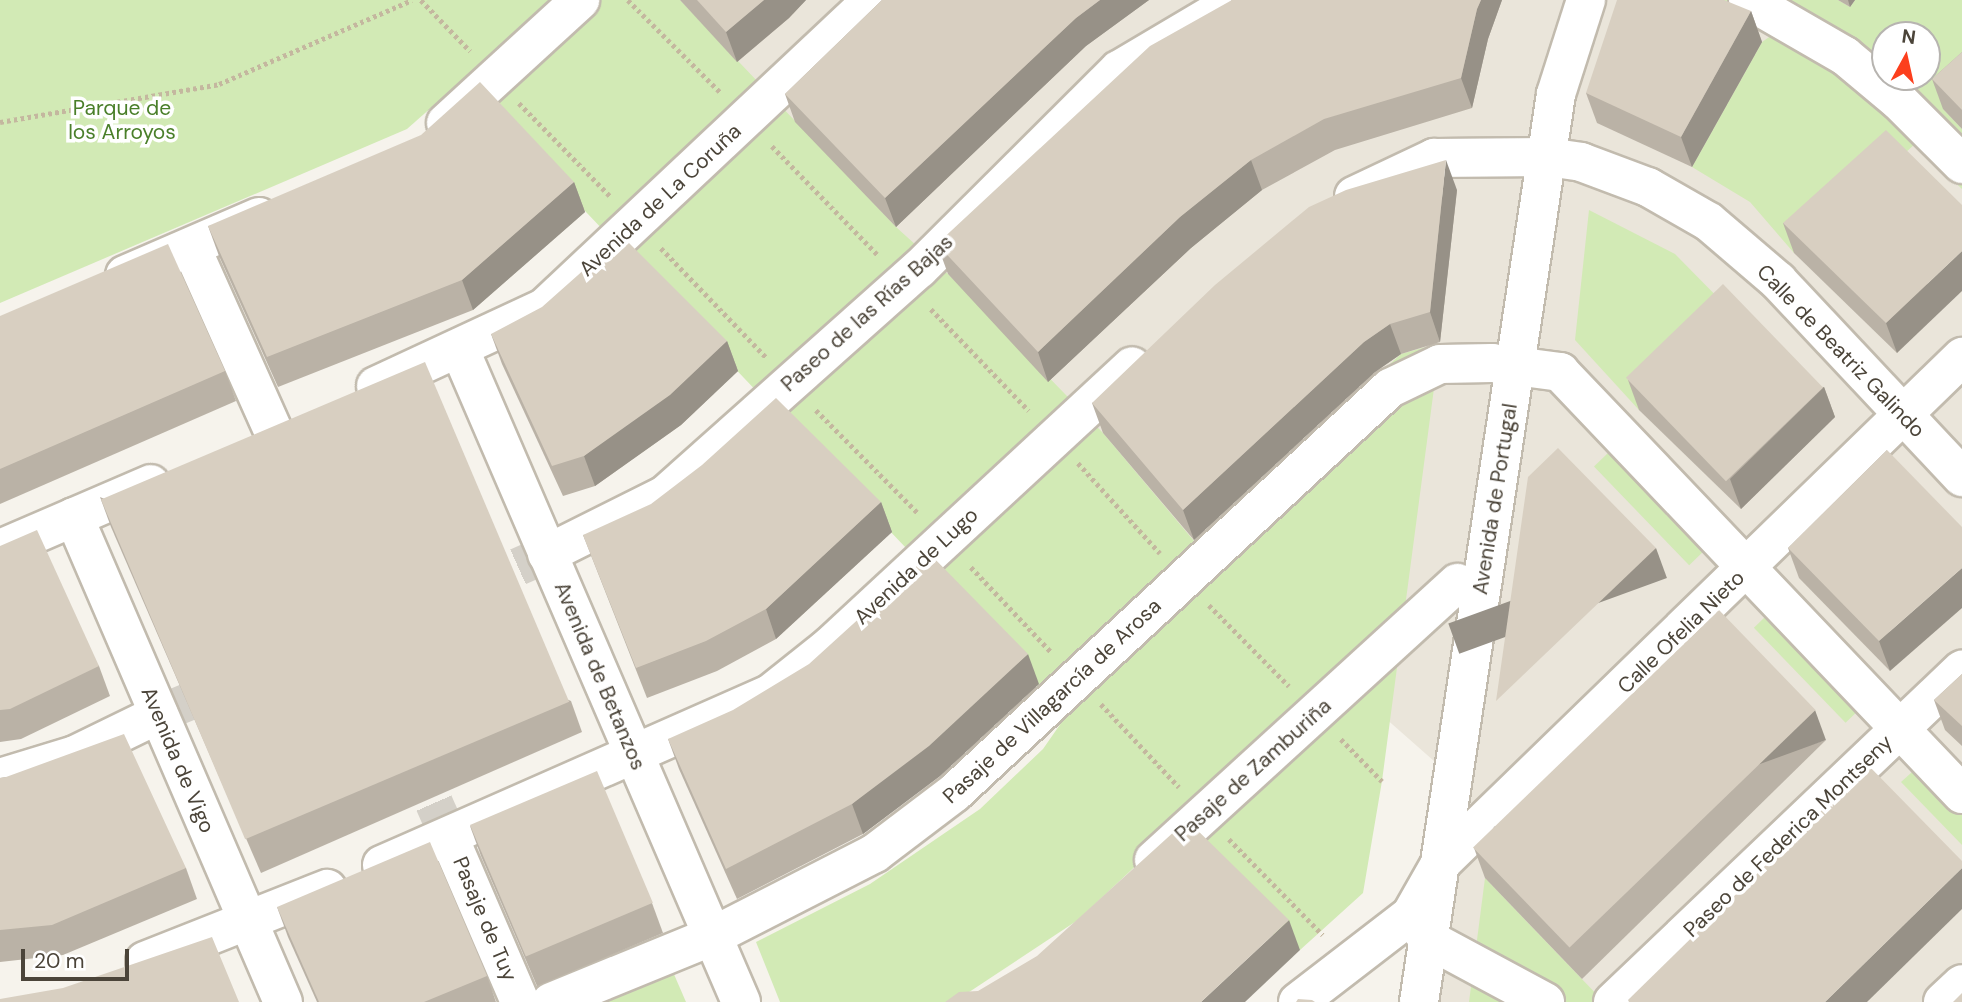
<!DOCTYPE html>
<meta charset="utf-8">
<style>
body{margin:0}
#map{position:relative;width:1962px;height:1002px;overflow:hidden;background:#f6f3ec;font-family:"DM Sans",sans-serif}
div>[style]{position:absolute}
.residential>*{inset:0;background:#eae5da}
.green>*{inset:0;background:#d2eab5;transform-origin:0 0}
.minor-tunnel>*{height:38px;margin-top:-19px;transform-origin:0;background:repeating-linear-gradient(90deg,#d4d0c8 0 38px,transparent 0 57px)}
.path>*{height:4.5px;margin-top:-2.25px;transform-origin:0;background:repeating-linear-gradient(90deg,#c4b79f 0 3.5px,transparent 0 7px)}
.roads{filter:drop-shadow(2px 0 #c2bbae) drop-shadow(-2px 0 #c2bbae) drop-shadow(0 2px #c2bbae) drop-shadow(0 -2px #c2bbae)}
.minor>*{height:38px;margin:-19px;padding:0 19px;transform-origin:19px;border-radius:19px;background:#fff}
.wall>*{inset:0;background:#bab2a6}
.shaded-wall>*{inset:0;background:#979187;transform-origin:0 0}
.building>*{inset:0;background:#d8cfc1;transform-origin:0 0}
span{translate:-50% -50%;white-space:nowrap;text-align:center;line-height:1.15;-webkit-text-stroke:7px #fff;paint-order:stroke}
.park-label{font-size:21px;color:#4a7f2a}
.street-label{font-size:21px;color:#4b4439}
.north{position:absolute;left:1871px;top:21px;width:70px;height:70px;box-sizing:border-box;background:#fff;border:2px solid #b7b4b0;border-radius:50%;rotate:8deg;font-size:19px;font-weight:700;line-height:28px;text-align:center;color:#4b4439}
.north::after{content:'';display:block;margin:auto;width:24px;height:32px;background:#fc3f1d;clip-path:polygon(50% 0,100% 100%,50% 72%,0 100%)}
.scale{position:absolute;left:21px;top:949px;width:108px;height:32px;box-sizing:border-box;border:4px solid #4b4439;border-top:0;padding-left:9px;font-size:21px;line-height:24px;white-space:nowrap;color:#4b4439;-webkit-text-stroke:5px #fff;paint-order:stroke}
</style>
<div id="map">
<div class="residential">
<i style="clip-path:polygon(evenodd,673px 0,1962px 0,1962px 1002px,1439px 1002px,1468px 791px,1197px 552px,673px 0,1885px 35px,1927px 35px,1927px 77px,1885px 77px,1885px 35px)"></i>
</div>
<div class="green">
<i style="clip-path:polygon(0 0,553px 0,407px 129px,0 303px)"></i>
<i style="clip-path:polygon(596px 0,680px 0,896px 227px,948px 274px,1103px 433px,1194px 541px,1401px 354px,1440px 343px,1382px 781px,1363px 893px,1300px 950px,1142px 860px,1078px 920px,954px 1002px,780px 1002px,756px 942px,870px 884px,980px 809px,1043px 749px,1066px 716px,486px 107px)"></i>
<i style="clip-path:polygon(evenodd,1709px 0,1838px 0,1850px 7px,1855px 0,1962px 0,1962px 92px,1943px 109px,1962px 129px,1962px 189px,1915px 144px,1794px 253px,1750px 202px,1692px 167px,1762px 42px,1778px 31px,1709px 0,1885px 35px,1927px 35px,1927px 77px,1885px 77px,1885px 35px)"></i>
<i style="clip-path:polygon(1589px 210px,1675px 254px,1734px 314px,1639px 410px,1575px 340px)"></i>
<i style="left:1635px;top:427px;width:137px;height:57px;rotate:46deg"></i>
<i style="left:1792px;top:591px;width:132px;height:53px;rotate:46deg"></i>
<i style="clip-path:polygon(1942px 745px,1962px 765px,1962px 845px,1901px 782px)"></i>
<i style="clip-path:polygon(1485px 878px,1604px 1002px,1469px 1002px)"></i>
<i style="clip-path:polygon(673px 972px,686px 1002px,593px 1002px)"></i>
</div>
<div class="minor-tunnel">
<i style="left:466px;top:590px;width:89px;rotate:-24deg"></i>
<i style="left:159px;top:714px;width:81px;rotate:-22.5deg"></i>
<i style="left:411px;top:751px;width:94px;rotate:66.2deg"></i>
</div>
<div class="path">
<i style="left:421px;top:0;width:71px;rotate:46.1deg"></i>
<i style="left:628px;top:0;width:130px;rotate:45deg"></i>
<i style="left:519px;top:103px;width:132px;rotate:45.6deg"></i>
<i style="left:0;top:122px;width:222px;rotate:-9.8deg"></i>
<i style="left:219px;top:84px;width:210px;rotate:-23.5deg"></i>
<i style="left:772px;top:146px;width:152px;rotate:45.8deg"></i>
<i style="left:661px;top:248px;width:153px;rotate:46.1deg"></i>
<i style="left:931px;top:309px;width:141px;rotate:46.1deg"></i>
<i style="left:816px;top:410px;width:145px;rotate:45.3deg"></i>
<i style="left:1078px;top:463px;width:122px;rotate:47.7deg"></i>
<i style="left:971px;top:567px;width:117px;rotate:46.7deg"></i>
<i style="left:1209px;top:605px;width:114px;rotate:45.4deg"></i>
<i style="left:1101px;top:704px;width:114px;rotate:46.8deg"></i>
<i style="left:1341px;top:739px;width:59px;rotate:45.7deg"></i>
<i style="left:1229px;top:839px;width:134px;rotate:45.6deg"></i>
</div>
<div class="roads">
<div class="minor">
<i style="left:1748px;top:0;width:112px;rotate:30deg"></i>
<i style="left:1845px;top:56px;width:70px;rotate:39.8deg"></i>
<i style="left:1899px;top:101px;width:89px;rotate:45deg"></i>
<i style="left:446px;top:123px;width:182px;rotate:-42.5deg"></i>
<i style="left:1354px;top:196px;width:89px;rotate:-25.4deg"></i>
<i style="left:1434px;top:158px;width:113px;rotate:-0.5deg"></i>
<i style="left:1547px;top:157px;width:34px;rotate:8deg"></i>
<i style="left:1581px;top:162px;width:72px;rotate:20.5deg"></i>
<i style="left:1648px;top:187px;width:70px;rotate:29.8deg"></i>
<i style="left:1709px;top:222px;width:91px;rotate:40.5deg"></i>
<i style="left:1778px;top:281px;width:269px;rotate:46.8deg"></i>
<i style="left:191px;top:247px;width:201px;rotate:65.9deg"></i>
<i style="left:125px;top:275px;width:146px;rotate:-23.4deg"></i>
<i style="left:460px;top:350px;width:710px;rotate:66.68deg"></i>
<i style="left:376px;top:386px;width:185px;rotate:-24.9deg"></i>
<i style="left:544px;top:308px;width:450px;rotate:-43.2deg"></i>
<i style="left:74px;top:517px;width:528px;rotate:66.69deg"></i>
<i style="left:0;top:549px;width:164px;rotate:-23.3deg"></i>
<i style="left:547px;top:554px;width:132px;rotate:-26.6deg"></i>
<i style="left:665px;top:495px;width:340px;rotate:-41.7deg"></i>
<i style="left:919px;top:269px;width:282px;rotate:-44.9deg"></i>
<i style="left:1119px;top:70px;width:137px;rotate:-30.7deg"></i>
<i style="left:0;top:778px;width:78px;rotate:-17deg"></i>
<i style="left:75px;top:755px;width:93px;rotate:-26deg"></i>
<i style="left:449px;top:837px;width:180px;rotate:66.7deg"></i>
<i style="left:1154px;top:860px;width:411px;rotate:-42.4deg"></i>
<i style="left:382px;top:865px;width:424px;rotate:-23.8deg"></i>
<i style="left:770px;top:694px;width:75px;rotate:-38.5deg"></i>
<i style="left:829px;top:647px;width:413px;rotate:-42.8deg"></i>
<i style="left:1414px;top:920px;width:24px;rotate:54deg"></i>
<i style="left:1428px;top:939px;width:133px;rotate:28.3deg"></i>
<i style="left:145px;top:961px;width:196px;rotate:-21.6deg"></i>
<i style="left:551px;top:1002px;width:175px;rotate:-22.2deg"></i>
<i style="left:713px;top:936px;width:182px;rotate:-27.1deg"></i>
<i style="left:875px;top:853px;width:99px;rotate:-37.2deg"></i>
<i style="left:954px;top:793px;width:595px;rotate:-42.89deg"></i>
<i style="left:1390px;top:388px;width:55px;rotate:-25.6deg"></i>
<i style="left:1440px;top:364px;width:52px;rotate:-1.1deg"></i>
<i style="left:1492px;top:363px;width:69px;rotate:7.5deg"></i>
<i style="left:1560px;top:372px;width:583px;rotate:46.39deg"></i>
<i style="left:1298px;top:1002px;width:143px;rotate:-37.6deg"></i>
<i style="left:1411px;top:915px;width:59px;rotate:-60.4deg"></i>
<i style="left:1440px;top:864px;width:728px;rotate:-44.16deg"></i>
<i style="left:1419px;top:1002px;width:918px;rotate:-81.42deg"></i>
<i style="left:1556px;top:94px;width:99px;rotate:-72.3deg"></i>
<i style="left:1613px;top:1002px;width:482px;rotate:-43.6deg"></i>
<i style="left:1943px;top:1002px;width:26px;rotate:-43deg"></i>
</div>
</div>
<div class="wall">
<i style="clip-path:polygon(680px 0,806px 0,789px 18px,737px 62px)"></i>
<i style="clip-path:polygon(882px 0,1149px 0,1086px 46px,896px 227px,795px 122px,785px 94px)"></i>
<i style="clip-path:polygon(1232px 0,1502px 0,1488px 39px,1472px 108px,1335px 150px,1262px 190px,1191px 248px,1048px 382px,948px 274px,937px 244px)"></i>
<i style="clip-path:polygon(1838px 0,1855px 0,1850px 7px)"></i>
<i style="clip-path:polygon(1751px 11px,1762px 42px,1692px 167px,1597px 123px,1586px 93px)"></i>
<i style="clip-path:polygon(1962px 52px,1962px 129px,1943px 109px,1932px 79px)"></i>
<i style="clip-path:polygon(574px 182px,585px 212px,473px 310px,278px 387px,219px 256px,208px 226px)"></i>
<i style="clip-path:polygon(1457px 190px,1440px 342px,1401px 354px,1375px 372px,1194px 540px,1103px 433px,1092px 403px)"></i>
<i style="clip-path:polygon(1962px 205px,1897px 353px,1794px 253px,1783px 223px)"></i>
<i style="clip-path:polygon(0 316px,225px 371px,236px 401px,0 504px)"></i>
<i style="clip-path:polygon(491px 334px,727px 341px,738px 371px,681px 425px,595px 486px,563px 496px,502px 364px)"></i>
<i style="clip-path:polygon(1628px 380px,1824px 387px,1835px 417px,1741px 509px,1639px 410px)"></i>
<i style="clip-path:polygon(1887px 450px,1890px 671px,1799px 578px,1788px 548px)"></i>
<i style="clip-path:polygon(100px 497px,571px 701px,582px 732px,261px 873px,111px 527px)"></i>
<i style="clip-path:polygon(881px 502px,892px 532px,776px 639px,717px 671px,647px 698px,583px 535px)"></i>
<i style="clip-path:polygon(0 546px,99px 666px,110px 696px,21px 739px,0 742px)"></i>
<i style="clip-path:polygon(1962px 674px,1962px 746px,1945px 730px,1934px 700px)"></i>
<i style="clip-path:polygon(1039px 684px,940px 776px,863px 834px,737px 899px,679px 769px,668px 739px)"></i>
<i style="clip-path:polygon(1826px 740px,1582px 979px,1485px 878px,1474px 848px)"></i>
<i style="clip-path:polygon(6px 777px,186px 868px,197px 899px,63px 955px,0 962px,0 778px)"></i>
<i style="clip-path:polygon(470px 826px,652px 903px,663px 933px,537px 986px,481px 856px)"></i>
<i style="clip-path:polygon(277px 907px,487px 976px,496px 1002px,317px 1002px,288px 937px)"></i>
</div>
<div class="shaded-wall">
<i style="clip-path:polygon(764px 0,806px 0,789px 18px,737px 62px,726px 32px)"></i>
<i style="clip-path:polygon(1100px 0,1149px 0,1086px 46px,896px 227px,885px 198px,1076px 18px)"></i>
<i style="clip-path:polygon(1481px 0,1502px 0,1488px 39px,1472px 108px,1461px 78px,1477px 9px)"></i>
<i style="clip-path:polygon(1848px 0,1855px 0,1850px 7px)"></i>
<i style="clip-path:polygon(1751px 11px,1762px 42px,1692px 167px,1681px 137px)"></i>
<i style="clip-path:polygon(1251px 160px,1262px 190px,1191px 248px,1048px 382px,1038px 352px,1180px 217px)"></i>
<i style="clip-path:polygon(1446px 160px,1457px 190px,1440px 342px,1430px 312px)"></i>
<i style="clip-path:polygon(574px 182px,585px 212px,473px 310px,462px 280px)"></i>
<i style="clip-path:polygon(1962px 251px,1962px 291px,1897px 353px,1886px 323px)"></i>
<i style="clip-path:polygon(1390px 324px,1401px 354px,1375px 372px,1194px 540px,1183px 510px,1364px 342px)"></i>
<i style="clip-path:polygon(727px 341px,738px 371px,681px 425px,595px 486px,584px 456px)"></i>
<i style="clip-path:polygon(1824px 387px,1835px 417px,1741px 509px,1730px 479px)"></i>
<i style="clip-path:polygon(881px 502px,892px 532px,776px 639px,766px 609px)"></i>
<i style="left:1656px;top:548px;width:32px;height:221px;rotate:70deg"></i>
<i style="clip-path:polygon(1962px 568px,1962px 608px,1890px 671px,1879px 641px)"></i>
<i style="clip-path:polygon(1028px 654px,1039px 684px,940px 776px,863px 834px,852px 804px)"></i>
<i style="left:1815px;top:710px;width:32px;height:342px;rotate:70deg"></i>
<i style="clip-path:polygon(1962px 868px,1962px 909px,1867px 1002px,1825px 1002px)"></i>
<i style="clip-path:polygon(1289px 920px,1300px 950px,1245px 1002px,1201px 1002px)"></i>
</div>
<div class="building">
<i style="clip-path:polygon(697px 0,764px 0,726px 32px)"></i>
<i style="clip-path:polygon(882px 0,1100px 0,1076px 18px,885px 198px,785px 94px)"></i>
<i style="clip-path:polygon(1232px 0,1481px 0,1477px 9px,1461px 78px,1324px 119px,1251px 160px,1180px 217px,1038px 352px,937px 244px,1150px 46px)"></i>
<i style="clip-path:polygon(1617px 0,1724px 0,1751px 11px,1681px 137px,1586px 93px)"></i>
<i style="clip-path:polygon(1962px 52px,1962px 110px,1932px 79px)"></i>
<i style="clip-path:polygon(480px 82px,574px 182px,462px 280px,267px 357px,208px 226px,421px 135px)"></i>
<i style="clip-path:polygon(1886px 130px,1962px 205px,1962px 251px,1886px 323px,1783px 223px)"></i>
<i style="clip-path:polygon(1446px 160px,1430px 312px,1390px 324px,1364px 342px,1183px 510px,1092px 403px,1215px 285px,1309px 207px,1346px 190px)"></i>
<i style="clip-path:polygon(622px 236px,727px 341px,670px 395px,584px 456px,552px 466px,491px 334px,542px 307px)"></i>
<i style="clip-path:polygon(168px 244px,225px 371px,0 469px,0 316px)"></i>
<i style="left:1723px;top:284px;width:144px;height:135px;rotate:46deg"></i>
<i style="left:425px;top:362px;width:369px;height:352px;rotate:67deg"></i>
<i style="clip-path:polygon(776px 398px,881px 502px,766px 609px,706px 641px,636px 668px,583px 535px,651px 504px,702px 465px)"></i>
<i style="clip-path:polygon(1558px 448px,1656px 548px,1496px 701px,1528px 477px)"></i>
<i style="clip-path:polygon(1887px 450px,1962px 527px,1962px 568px,1879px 641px,1788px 548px)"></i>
<i style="clip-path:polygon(37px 530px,99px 666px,10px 709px,0 710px,0 546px)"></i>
<i style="clip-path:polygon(930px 554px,1028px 654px,929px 746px,852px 804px,726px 869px,668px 739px,733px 710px,809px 664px)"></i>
<i style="left:1719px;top:610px;width:139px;height:342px;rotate:46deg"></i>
<i style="clip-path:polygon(1962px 674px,1962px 726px,1934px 700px)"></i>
<i style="clip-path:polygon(124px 734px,186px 868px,52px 925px,0 930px,0 778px,6px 777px)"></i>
<i style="clip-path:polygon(1868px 765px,1962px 861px,1962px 868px,1825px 1002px,1629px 1002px,1628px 1000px)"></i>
<i style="left:597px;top:771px;width:143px;height:138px;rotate:67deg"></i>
<i style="clip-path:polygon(1187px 820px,1289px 920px,1201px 1002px,945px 1002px,959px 992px,978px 991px,1037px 956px)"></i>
<i style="clip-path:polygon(430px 842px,487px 976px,424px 1002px,319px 1002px,277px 907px)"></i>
<i style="clip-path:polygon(212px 937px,239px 1002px,0 1002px,0 999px,63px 988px)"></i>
<i style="clip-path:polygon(1962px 993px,1962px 1002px,1953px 1002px)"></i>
<i style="clip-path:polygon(1298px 999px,1312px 1000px,1315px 1002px,1296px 1002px)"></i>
</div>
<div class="park-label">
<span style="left:122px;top:120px">Parque de<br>los Arroyos</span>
</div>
<div class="street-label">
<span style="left:660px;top:200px;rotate:-43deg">Avenida de La Coruña</span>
<span style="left:867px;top:313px;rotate:-42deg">Paseo de las Rías Bajas</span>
<span style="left:1841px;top:351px;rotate:46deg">Calle de Beatriz Galindo</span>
<span style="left:1495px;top:499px;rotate:-81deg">Avenida de Portugal</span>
<span style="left:916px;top:566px;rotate:-43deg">Avenida de Lugo</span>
<span style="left:1681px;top:632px;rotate:-44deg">Calle Ofelia Nieto</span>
<span style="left:600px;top:676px;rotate:67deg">Avenida de Betanzos</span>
<span style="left:1052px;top:701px;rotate:-43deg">Pasaje de Villagarcía de Arosa</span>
<span style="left:178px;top:760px;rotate:67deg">Avenida de Vigo</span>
<span style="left:1253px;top:770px;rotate:-42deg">Pasaje de Zamburiña</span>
<span style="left:1788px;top:836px;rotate:-44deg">Paseo de Federica Montseny</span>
<span style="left:485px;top:919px;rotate:67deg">Pasaje de Tuy</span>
</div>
<div class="north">N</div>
<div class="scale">20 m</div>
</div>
